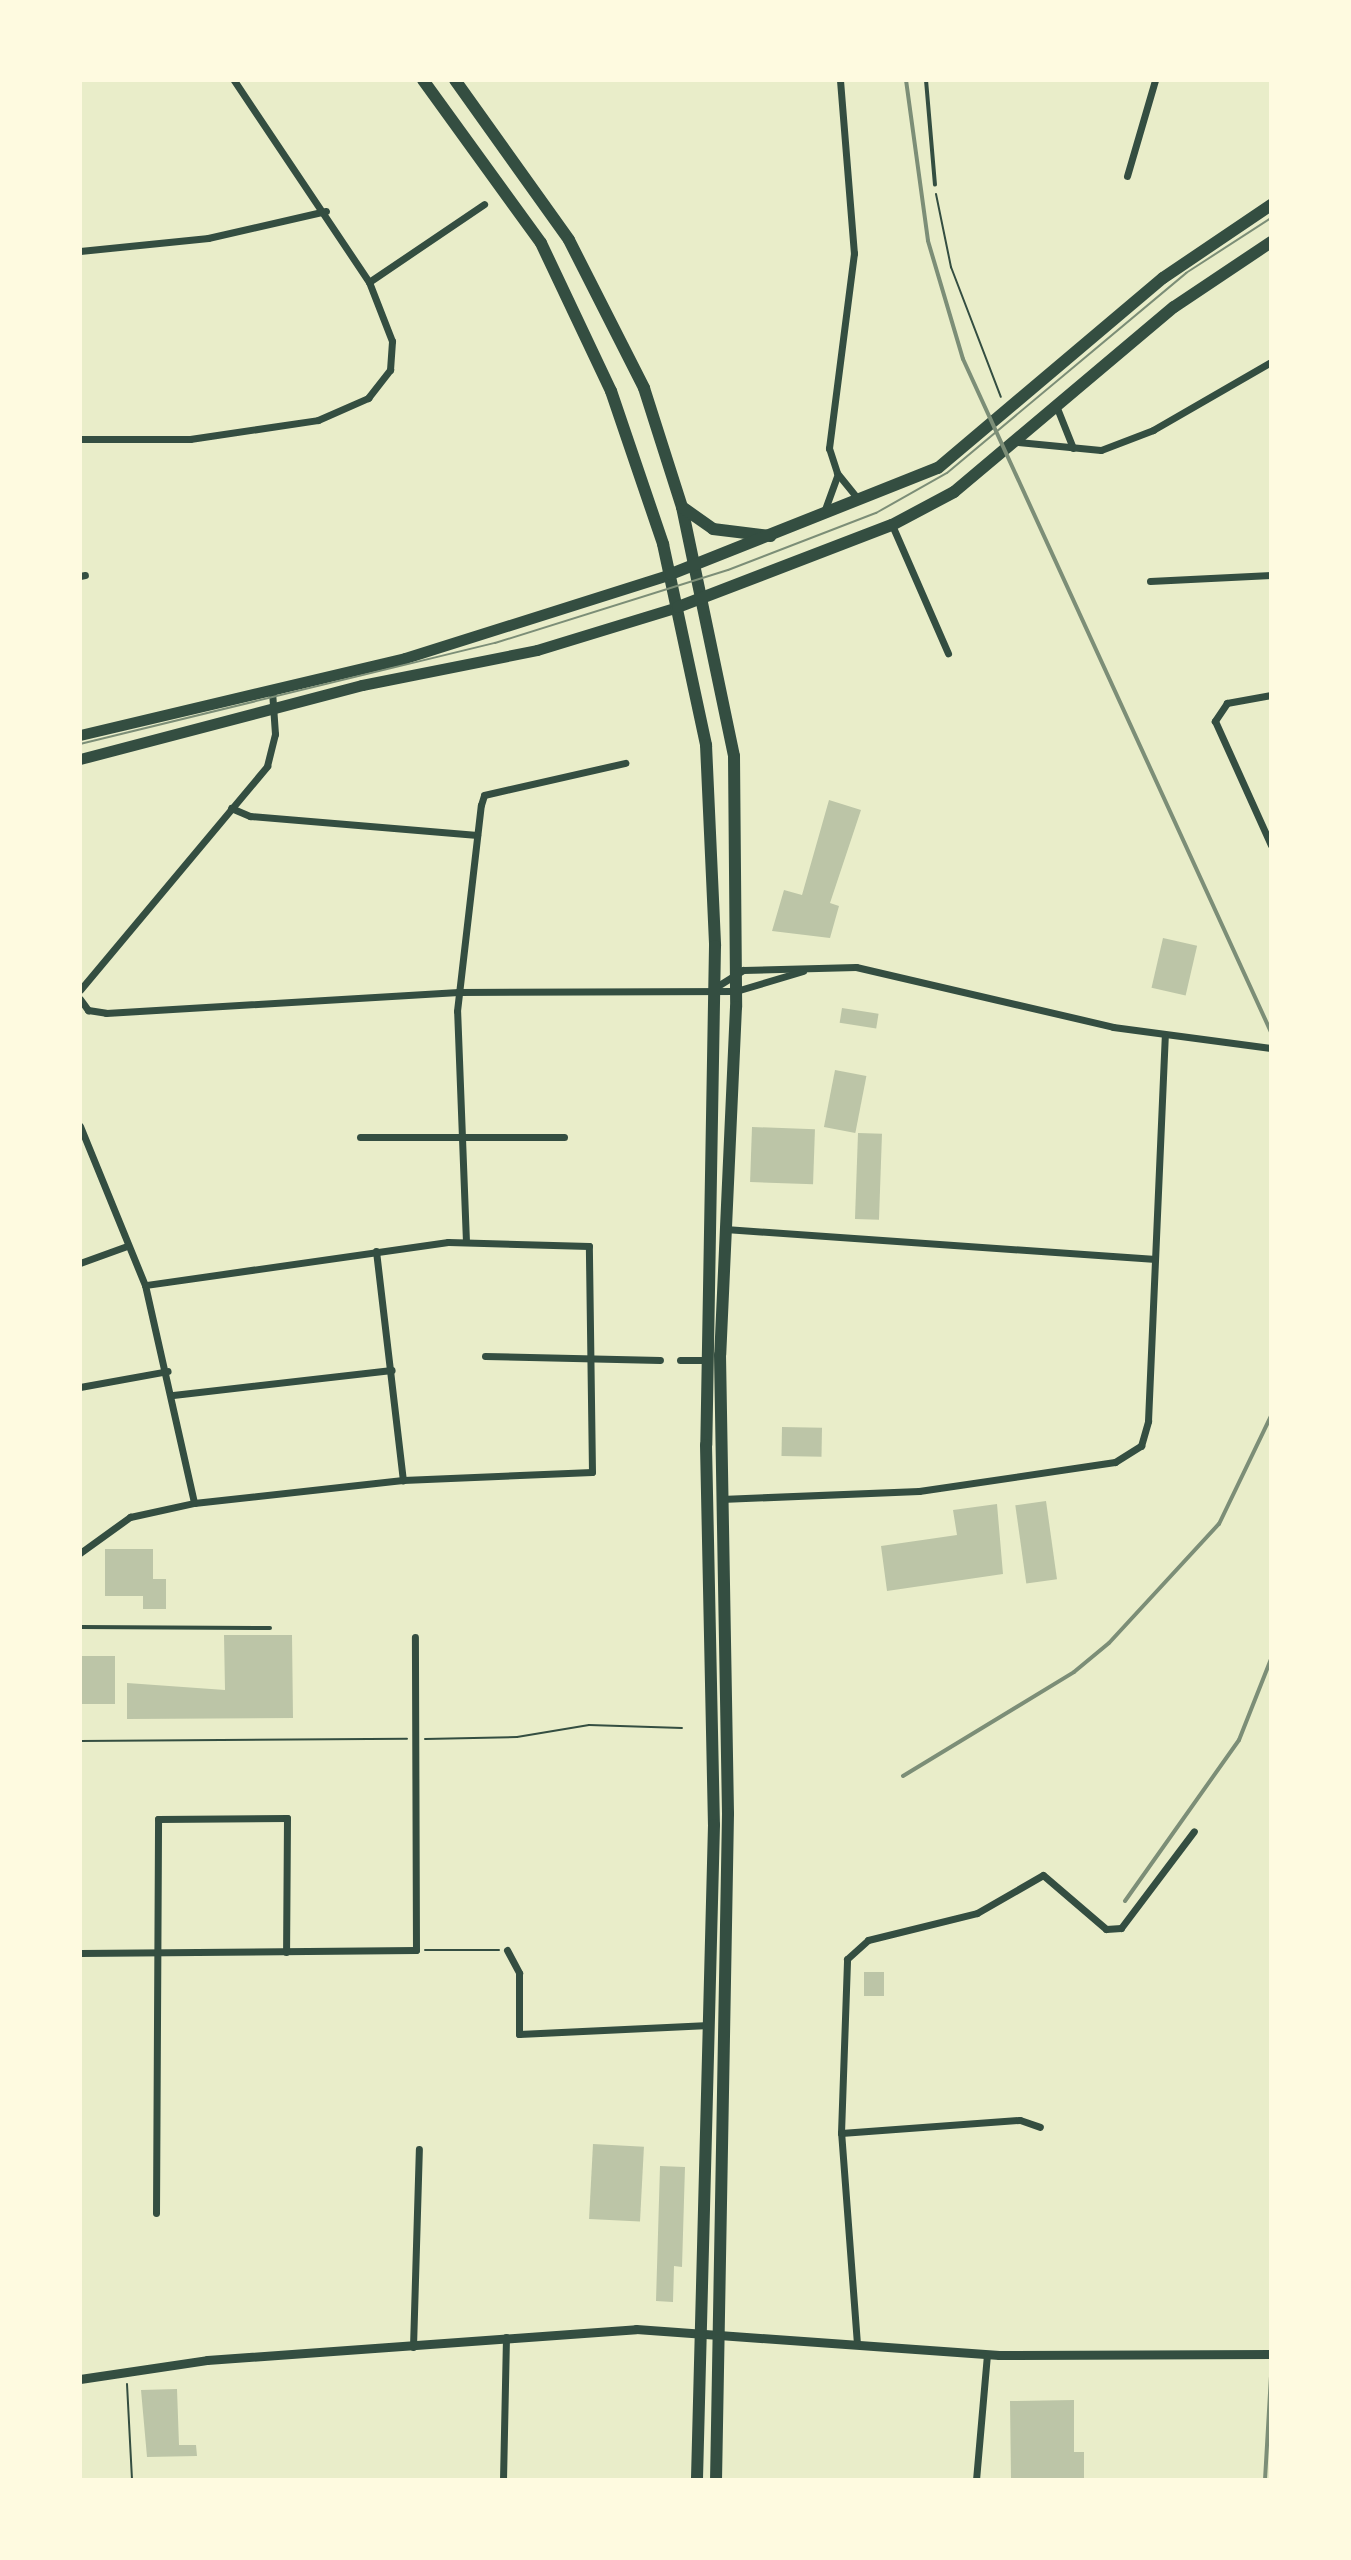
<!DOCTYPE html>
<style>
body{margin:0}
#map{position:relative;width:1351px;height:2560px;overflow:hidden;background:#e9edc9;font-family:Figtree,sans-serif}
div>[style]{position:absolute}
.building>*{inset:0;background:#bcc5a7;transform-origin:0 0}
.path>*{height:2px;margin:-1px;padding:0 1px;transform-origin:1px;border-radius:1px;background:#344e41}
.service>*{height:4px;margin:-2px;padding:0 2px;transform-origin:2px;border-radius:2px;background:#344e41}
.minor>*{height:7px;margin:-3.5px;padding:0 3.5px;transform-origin:3.5px;border-radius:3.5px;background:#344e41}
.tertiary>*{height:9px;margin:-4.5px;padding:0 4.5px;transform-origin:4.5px;border-radius:4.5px;background:#344e41}
.secondary>*{height:11px;margin:-5.5px;padding:0 5.5px;transform-origin:5.5px;border-radius:5.5px;background:#344e41}
.primary>*{height:12px;margin:-6px;padding:0 6px;transform-origin:6px;border-radius:6px;background:#344e41}
.tram>*{height:2px;margin:-1px;padding:0 1px;transform-origin:1px;border-radius:1px;background:#7c8e77}
.rail>*{height:4px;margin:-2px;padding:0 2px;transform-origin:2px;border-radius:2px;background:#7c8e77}
span{translate:-50% -50%;white-space:nowrap;text-align:center;line-height:1.15;-webkit-text-stroke:8px #fefae0;paint-order:stroke}
.frame{position:absolute;inset:0;border:82px solid #fefae0;pointer-events:none}
</style>
<div id="map">
<div class="building">
<i style="clip-path:polygon(829px 800px,861px 810px,830px 903px,839px 906px,830px 938px,772px 931px,784px 890px,802px 895px)"></i>
<i style="left:1163px;top:938px;width:35px;height:51px;rotate:13deg"></i>
<i style="left:842px;top:1008px;width:37px;height:15px;rotate:9deg"></i>
<i style="left:835px;top:1070px;width:32px;height:58px;rotate:11deg"></i>
<i style="left:752px;top:1127px;width:63px;height:55px;rotate:2deg"></i>
<i style="left:858px;top:1133px;width:24px;height:86px;rotate:2deg"></i>
<i style="left:782px;top:1427px;width:40px;height:29px;rotate:1deg"></i>
<i style="left:1046px;top:1501px;width:79px;height:31px;rotate:82deg"></i>
<i style="clip-path:polygon(997px 1504px,1003px 1574px,887px 1591px,881px 1546px,957px 1535px,953px 1510px)"></i>
<i style="clip-path:polygon(105px 1549px,153px 1549px,153px 1579px,166px 1579px,166px 1609px,143px 1609px,143px 1596px,105px 1596px)"></i>
<i style="clip-path:polygon(224px 1635px,292px 1635px,293px 1718px,127px 1719px,127px 1683px,225px 1690px)"></i>
<i style="left:80px;top:1656px;width:35px;height:48px"></i>
<i style="left:864px;top:1972px;width:20px;height:24px"></i>
<i style="left:593px;top:2144px;width:51px;height:75px;rotate:3deg"></i>
<i style="clip-path:polygon(660px 2166px,685px 2167px,682px 2267px,674px 2266px,673px 2302px,656px 2301px)"></i>
<i style="clip-path:polygon(177px 2389px,179px 2445px,196px 2445px,197px 2456px,147px 2457px,141px 2390px)"></i>
<i style="clip-path:polygon(1074px 2400px,1074px 2452px,1084px 2452px,1084px 2480px,1011px 2480px,1010px 2401px)"></i>
</div>
<div class="path">
<i style="left:936px;top:194px;width:75px;rotate:78.4deg"></i>
<i style="left:951px;top:267px;width:139px;rotate:69deg"></i>
<i style="left:425px;top:1739px;width:92px;rotate:-1.2deg"></i>
<i style="left:517px;top:1737px;width:73px;rotate:-9.5deg"></i>
<i style="left:589px;top:1725px;width:93px;rotate:1.8deg"></i>
<i style="left:80px;top:1741px;width:327px;rotate:-0.4deg"></i>
<i style="left:425px;top:1950px;width:74px"></i>
<i style="left:127px;top:2384px;width:96px;rotate:87deg"></i>
</div>
<div class="service">
<i style="left:926px;top:80px;width:105px;rotate:85.1deg"></i>
<i style="left:80px;top:1627px;width:190px;rotate:0.3deg"></i>
</div>
<div class="minor">
<i style="left:840px;top:80px;width:174px;rotate:85.4deg"></i>
<i style="left:854px;top:253px;width:197px;rotate:97.3deg"></i>
<i style="left:829px;top:448px;width:26px;rotate:72deg"></i>
<i style="left:837px;top:473px;width:33px;rotate:51deg"></i>
<i style="left:1127px;top:176px;width:100px;rotate:-73.7deg"></i>
<i style="left:80px;top:251px;width:129px;rotate:-5.8deg"></i>
<i style="left:208px;top:238px;width:121px;rotate:-12.9deg"></i>
<i style="left:369px;top:282px;width:139px;rotate:-34.1deg"></i>
<i style="left:1057px;top:408px;width:43px;rotate:68.2deg"></i>
<i style="left:80px;top:439px;width:110px"></i>
<i style="left:190px;top:439px;width:129px;rotate:-8.4deg"></i>
<i style="left:318px;top:420px;width:55px;rotate:-23.7deg"></i>
<i style="left:368px;top:398px;width:36px;rotate:-52deg"></i>
<i style="left:390px;top:370px;width:29px;rotate:-86deg"></i>
<i style="left:392px;top:341px;width:63px;rotate:-111.3deg"></i>
<i style="left:369px;top:282px;width:243px;rotate:-123.8deg"></i>
<i style="left:1018px;top:442px;width:83px;rotate:5.5deg"></i>
<i style="left:1101px;top:450px;width:56px;rotate:-21deg"></i>
<i style="left:1153px;top:430px;width:136px;rotate:-30deg"></i>
<i style="left:824px;top:512px;width:38px;rotate:-70deg"></i>
<i style="left:892px;top:525px;width:140px;rotate:66.4deg"></i>
<i style="left:80px;top:576px;width:5px;rotate:-11deg"></i>
<i style="left:1150px;top:581px;width:121px;rotate:-2.8deg"></i>
<i style="left:1271px;top:695px;width:45px;rotate:169.7deg"></i>
<i style="left:1227px;top:703px;width:22px;rotate:124deg"></i>
<i style="left:1215px;top:721px;width:136px;rotate:65.7deg"></i>
<i style="left:231px;top:808px;width:21px;rotate:23deg"></i>
<i style="left:250px;top:816px;width:228px;rotate:4.8deg"></i>
<i style="left:716px;top:987px;width:32px;rotate:-32deg"></i>
<i style="left:743px;top:970px;width:113px;rotate:-1.5deg"></i>
<i style="left:856px;top:967px;width:264px;rotate:13.1deg"></i>
<i style="left:1113px;top:1027px;width:159px;rotate:7.6deg"></i>
<i style="left:80px;top:990px;width:292px;rotate:-50.1deg"></i>
<i style="left:267px;top:766px;width:33px;rotate:-76deg"></i>
<i style="left:275px;top:734px;width:43px;rotate:-94deg"></i>
<i style="left:80px;top:999px;width:14px;rotate:54deg"></i>
<i style="left:88px;top:1010px;width:18px;rotate:9deg"></i>
<i style="left:106px;top:1013px;width:353px;rotate:-3.4deg"></i>
<i style="left:458px;top:992px;width:278px;rotate:-0.2deg"></i>
<i style="left:736px;top:991px;width:70px;rotate:-16.6deg"></i>
<i style="left:80px;top:1126px;width:172px;rotate:67.8deg"></i>
<i style="left:145px;top:1285px;width:223px;rotate:77.3deg"></i>
<i style="left:360px;top:1137px;width:204px"></i>
<i style="left:725px;top:1229px;width:428px;rotate:4deg"></i>
<i style="left:466px;top:1242px;width:231px;rotate:-92.2deg"></i>
<i style="left:457px;top:1011px;width:207px;rotate:-83.4deg"></i>
<i style="left:481px;top:805px;width:10px;rotate:-73deg"></i>
<i style="left:484px;top:795px;width:145px;rotate:-12.8deg"></i>
<i style="left:376px;top:1251px;width:231px;rotate:83.3deg"></i>
<i style="left:80px;top:1263px;width:50px;rotate:-19.9deg"></i>
<i style="left:485px;top:1356px;width:175px;rotate:1.3deg"></i>
<i style="left:680px;top:1360px;width:27px"></i>
<i style="left:80px;top:1387px;width:89px;rotate:-10.3deg"></i>
<i style="left:173px;top:1395px;width:220px;rotate:-6.5deg"></i>
<i style="left:721px;top:1499px;width:198px;rotate:-2.3deg"></i>
<i style="left:919px;top:1491px;width:198px;rotate:-8.4deg"></i>
<i style="left:1115px;top:1462px;width:31px;rotate:-32deg"></i>
<i style="left:1141px;top:1446px;width:26px;rotate:-74deg"></i>
<i style="left:1148px;top:1421px;width:384px;rotate:-87.5deg"></i>
<i style="left:80px;top:1553px;width:62px;rotate:-35.8deg"></i>
<i style="left:130px;top:1517px;width:66px;rotate:-12.3deg"></i>
<i style="left:194px;top:1503px;width:210px;rotate:-6.3deg"></i>
<i style="left:403px;top:1480px;width:189px;rotate:-2.4deg"></i>
<i style="left:592px;top:1472px;width:226px;rotate:-90.8deg"></i>
<i style="left:589px;top:1246px;width:141px;rotate:-178.4deg"></i>
<i style="left:448px;top:1242px;width:306px;rotate:171.9deg"></i>
<i style="left:507px;top:1950px;width:26px;rotate:62deg"></i>
<i style="left:519px;top:1973px;width:61px;rotate:90deg"></i>
<i style="left:519px;top:2034px;width:190px;rotate:-2.7deg"></i>
<i style="left:80px;top:1953px;width:336px;rotate:-0.5deg"></i>
<i style="left:416px;top:1950px;width:313px;rotate:-90.2deg"></i>
<i style="left:841px;top:2133px;width:179px;rotate:-4.2deg"></i>
<i style="left:1020px;top:2120px;width:21px;rotate:19deg"></i>
<i style="left:156px;top:2213px;width:394px;rotate:-89.7deg"></i>
<i style="left:158px;top:1819px;width:129px;rotate:-0.4deg"></i>
<i style="left:287px;top:1818px;width:134px;rotate:90.4deg"></i>
<i style="left:857px;top:2344px;width:212px;rotate:-94.3deg"></i>
<i style="left:841px;top:2133px;width:174px;rotate:-88deg"></i>
<i style="left:847px;top:1959px;width:28px;rotate:-42deg"></i>
<i style="left:868px;top:1940px;width:112px;rotate:-13.9deg"></i>
<i style="left:977px;top:1913px;width:76px;rotate:-29.9deg"></i>
<i style="left:1043px;top:1875px;width:83px;rotate:40.6deg"></i>
<i style="left:1106px;top:1929px;width:15px;rotate:-4deg"></i>
<i style="left:1121px;top:1928px;width:121px;rotate:-53deg"></i>
<i style="left:413px;top:2347px;width:198px;rotate:-88.3deg"></i>
<i style="left:503px;top:2480px;width:143px;rotate:-88.8deg"></i>
<i style="left:976px;top:2480px;width:125px;rotate:-85deg"></i>
</div>
<div class="tertiary">
<i style="left:80px;top:2379px;width:128px;rotate:-8.5deg"></i>
<i style="left:207px;top:2360px;width:430px;rotate:-4.1deg"></i>
<i style="left:636px;top:2329px;width:364px;rotate:4.1deg"></i>
<i style="left:999px;top:2355px;width:272px;rotate:-0.2deg"></i>
</div>
<div class="secondary">
<i style="left:80px;top:735px;width:334px;rotate:-13.3deg"></i>
<i style="left:405px;top:658px;width:279px;rotate:-17.5deg"></i>
<i style="left:80px;top:759px;width:292px;rotate:-14.7deg"></i>
<i style="left:362px;top:685px;width:178px;rotate:-11.3deg"></i>
<i style="left:537px;top:650px;width:147px;rotate:-17deg"></i>
</div>
<div class="primary">
<i style="left:423px;top:80px;width:201px;rotate:54.1deg"></i>
<i style="left:541px;top:243px;width:164px;rotate:64.7deg"></i>
<i style="left:611px;top:391px;width:162px;rotate:71.2deg"></i>
<i style="left:663px;top:544px;width:206px;rotate:77.9deg"></i>
<i style="left:706px;top:745px;width:201px;rotate:87.4deg"></i>
<i style="left:715px;top:946px;width:499px;rotate:91deg"></i>
<i style="left:706px;top:1445px;width:380px;rotate:88.8deg"></i>
<i style="left:714px;top:1825px;width:655px;rotate:91.49deg"></i>
<i style="left:455px;top:80px;width:196px;rotate:54.5deg"></i>
<i style="left:569px;top:240px;width:166px;rotate:63.1deg"></i>
<i style="left:644px;top:388px;width:125px;rotate:72.3deg"></i>
<i style="left:682px;top:507px;width:254px;rotate:78.2deg"></i>
<i style="left:734px;top:756px;width:251px;rotate:89.5deg"></i>
<i style="left:736px;top:1007px;width:348px;rotate:92.6deg"></i>
<i style="left:720px;top:1355px;width:459px;rotate:89deg"></i>
<i style="left:728px;top:1814px;width:666px;rotate:91.03deg"></i>
<i style="left:682px;top:507px;width:38px;rotate:35deg"></i>
<i style="left:713px;top:529px;width:58px;rotate:6.9deg"></i>
<i style="left:671px;top:574px;width:287px;rotate:-21.7deg"></i>
<i style="left:938px;top:468px;width:294px;rotate:-40.2deg"></i>
<i style="left:1163px;top:278px;width:130px;rotate:-34.1deg"></i>
<i style="left:678px;top:607px;width:229px;rotate:-21deg"></i>
<i style="left:892px;top:525px;width:70px;rotate:-28deg"></i>
<i style="left:954px;top:492px;width:287px;rotate:-40.1deg"></i>
<i style="left:1174px;top:307px;width:117px;rotate:-33.8deg"></i>
</div>
<div class="tram">
<i style="left:80px;top:744px;width:427px;rotate:-13.7deg"></i>
<i style="left:495px;top:643px;width:244px;rotate:-17.4deg"></i>
<i style="left:728px;top:570px;width:159px;rotate:-21.1deg"></i>
<i style="left:876px;top:513px;width:81px;rotate:-29.4deg"></i>
<i style="left:947px;top:473px;width:312px;rotate:-39.9deg"></i>
<i style="left:1186px;top:273px;width:101px;rotate:-32.9deg"></i>
</div>
<div class="rail">
<i style="left:906px;top:80px;width:162px;rotate:82.2deg"></i>
<i style="left:928px;top:241px;width:123px;rotate:73.5deg"></i>
<i style="left:963px;top:359px;width:740px;rotate:65.41deg"></i>
<i style="left:903px;top:1776px;width:200px;rotate:-31.3deg"></i>
<i style="left:1074px;top:1672px;width:45px;rotate:-39.6deg"></i>
<i style="left:1109px;top:1643px;width:162px;rotate:-47.3deg"></i>
<i style="left:1219px;top:1524px;width:120px;rotate:-64.3deg"></i>
<i style="left:1125px;top:1901px;width:197px;rotate:-54.7deg"></i>
<i style="left:1239px;top:1740px;width:87px;rotate:-68.4deg"></i>
<i style="left:1265px;top:2480px;width:103px;rotate:-86.7deg"></i>
</div>
<div class="frame"></div>
</div>
